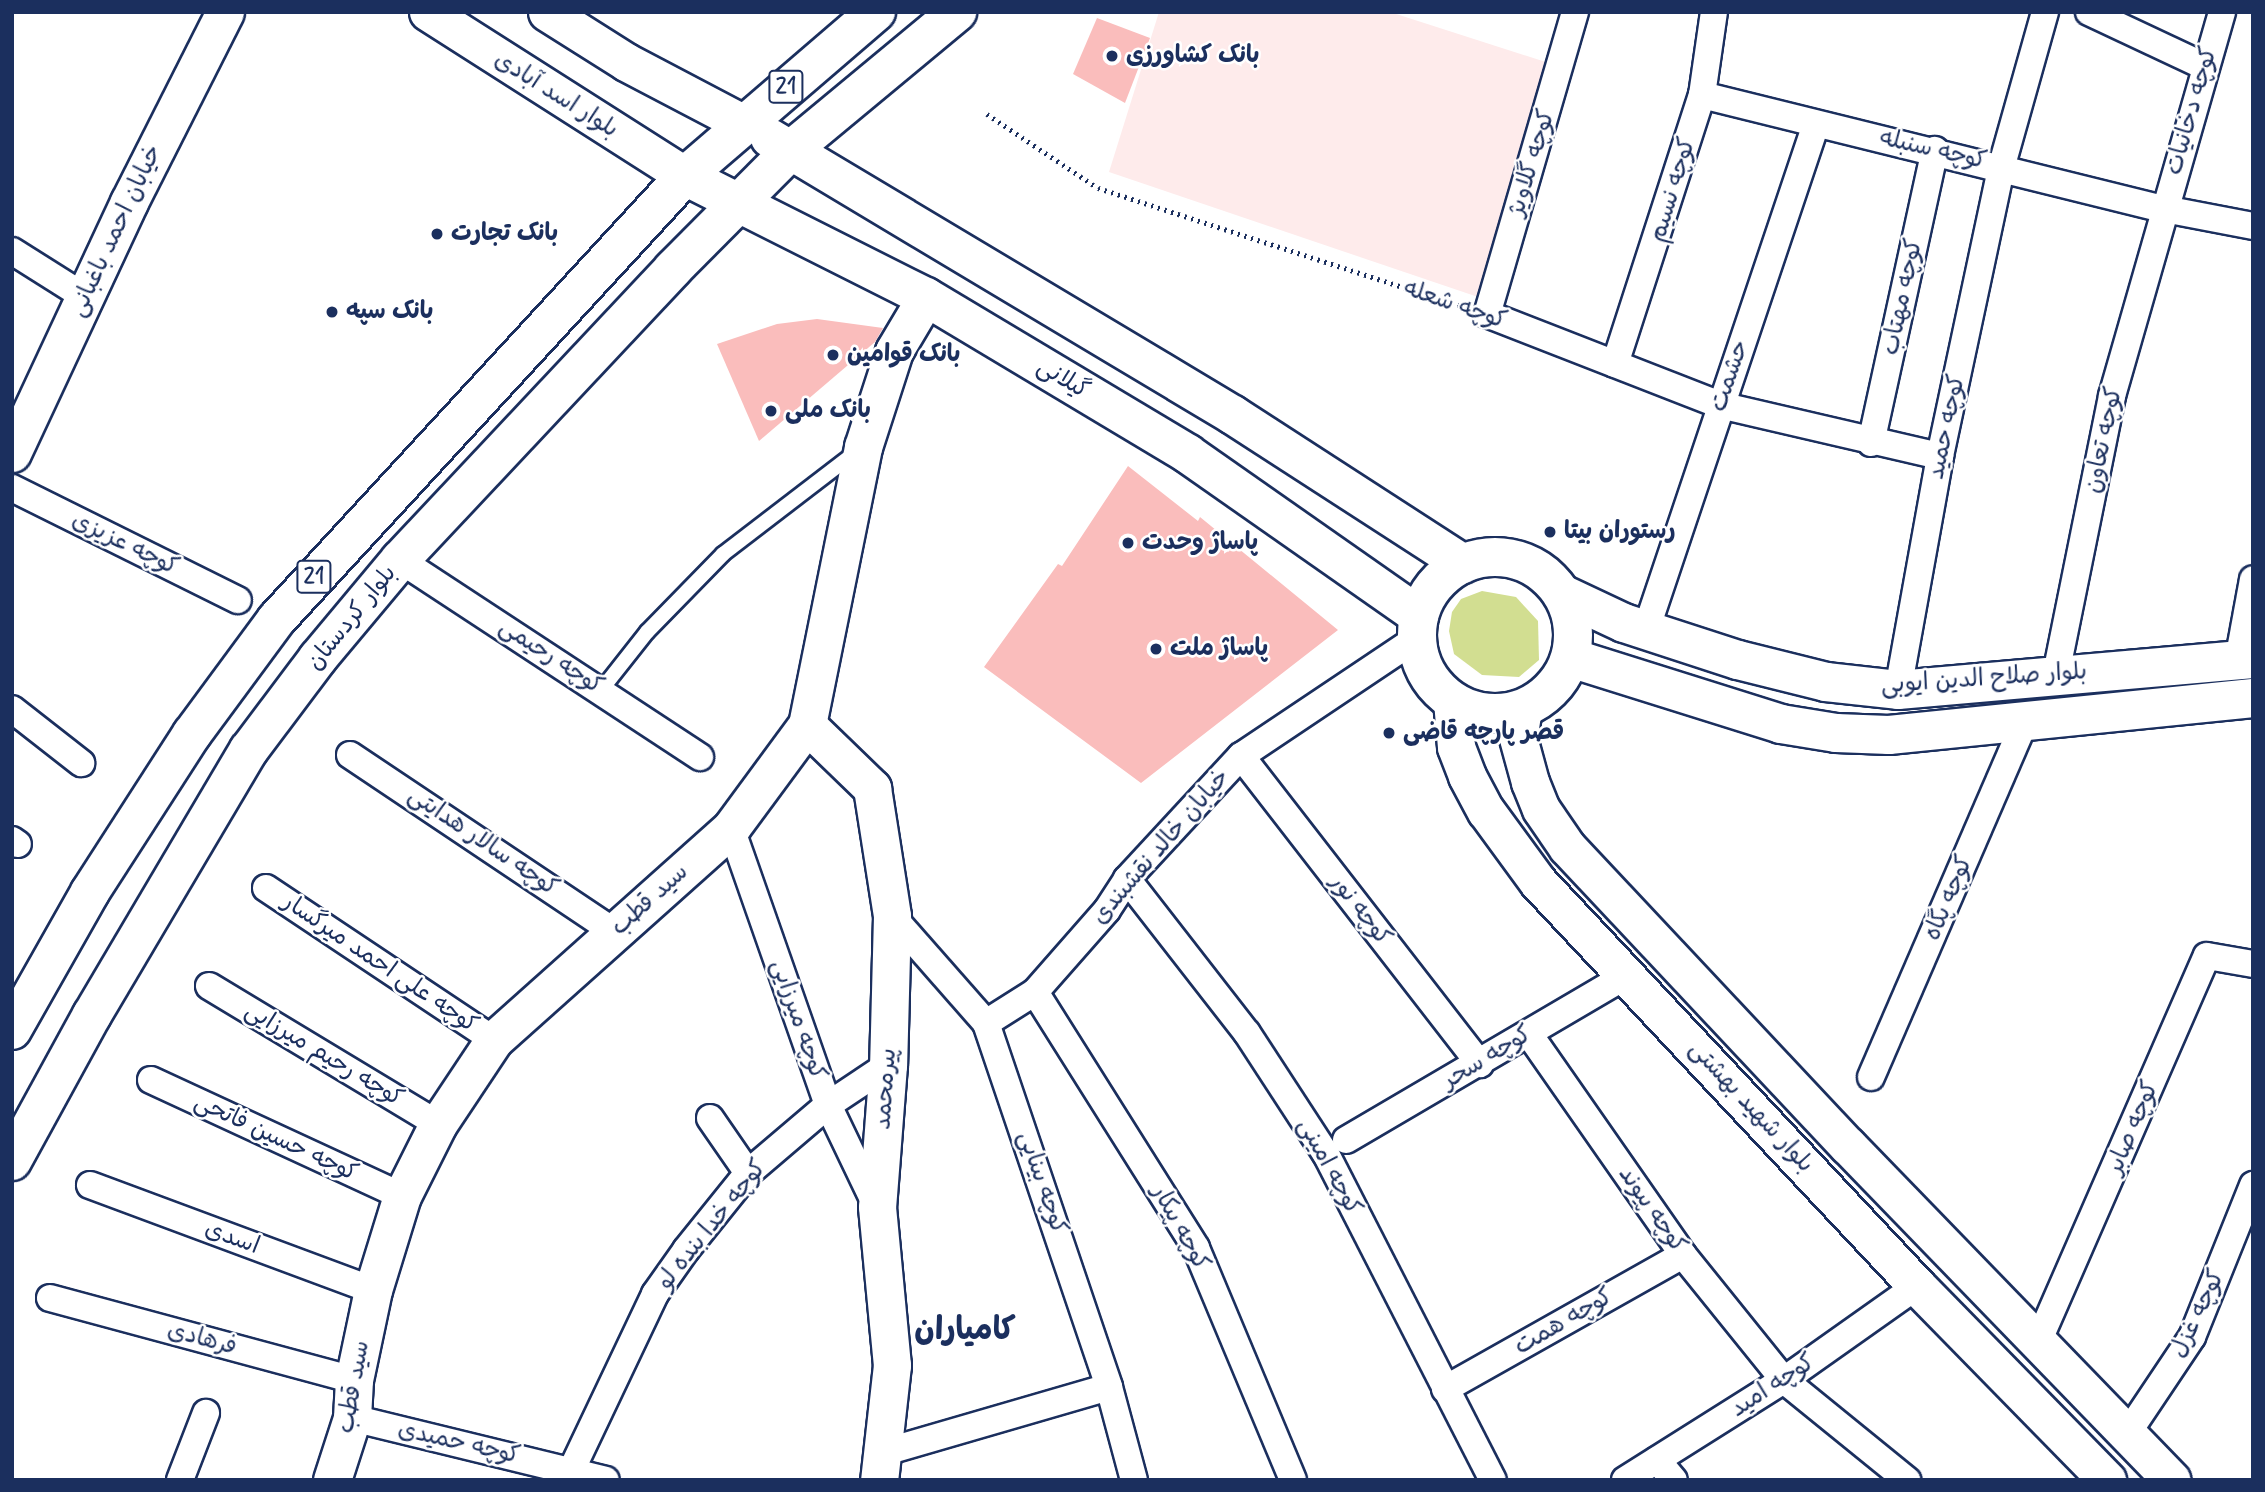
<!DOCTYPE html>
<meta charset="utf-8">
<style>
body{margin:0}
#map{position:relative;width:2265px;height:1492px;overflow:hidden;background:#fff;font-family:Mynerve,"Playpen Sans Arabic",sans-serif}
div>[style]{position:absolute}
.built>*{inset:0;background:#feebeb}
.green>*{inset:0;background:#d2de91}
.building>*{inset:0;background:#fabdbc}
.path>*{height:4.5px;margin-top:-2.25px;transform-origin:0;background:repeating-linear-gradient(90deg,#1b2f5e 0 2px,transparent 0 7px)}
.roads{filter:drop-shadow(2px 0 #1b2f5e) drop-shadow(-2px 0 #1b2f5e) drop-shadow(0 2px #1b2f5e) drop-shadow(0 -2px #1b2f5e)}
.lane>*{height:14px;margin:-7px;padding:0 7px;transform-origin:7px;border-radius:7px;background:#fff}
.street>*{height:26px;margin:-13px;padding:0 13px;transform-origin:13px;border-radius:13px;background:#fff}
.secondary>*{height:37px;margin:-18.5px;padding:0 18.5px;transform-origin:18.5px;border-radius:18.5px;background:#fff}
.primary>*{height:38px;margin:-19px;padding:0 19px;transform-origin:19px;border-radius:19px;background:#fff}
.primary>.ring{margin:-19px;padding:0;box-sizing:content-box;background:none;border:38px solid #fff;border-radius:50%}
.dots>*{width:19px;height:19px;translate:-50% -50%;box-sizing:border-box;border:4px solid #fff;border-radius:50%}
span{translate:-50% -50%;white-space:nowrap;text-align:center;line-height:1.15;-webkit-text-stroke:5px #fff;paint-order:stroke}
.shield-label span{padding:2px 5px;background:#fff;border:2px solid;border-radius:5px;-webkit-text-stroke-width:0}
.shield-label{font-size:23px;color:#1b2f5e;font-weight:700}
.poi-label{font-size:24px;color:#1b2f5e;font-weight:700}
.left{translate:0 -50%;text-align:left}
.street-label{font-size:24px;color:#1b2f5e}
.district-label{font-size:32px;color:#1b2f5e;font-weight:700}
.frame{position:absolute;inset:0;border:14px solid #1b2f5e;pointer-events:none}
</style>
<div id="map">
<div class="built">
<i style="clip-path:polygon(1159px 12px,1390px 12px,1555px 65px,1478px 297px,1109px 172px)"></i>
</div>
<div class="green">
<i style="clip-path:polygon(1482px 591px,1516px 597px,1538px 621px,1539px 660px,1519px 677px,1482px 675px,1454px 654px,1449px 631px,1452px 612px,1461px 599px)"></i>
</div>
<div class="building">
<i style="clip-path:polygon(1097px 18px,1150px 38px,1125px 103px,1073px 74px)"></i>
<i style="clip-path:polygon(817px 319px,883px 328px,875px 342px,759px 441px,717px 344px,777px 324px)"></i>
<i style="clip-path:polygon(1128px 466px,1198px 521px,1200px 517px,1338px 630px,1141px 783px,984px 667px,1058px 564px,1062px 566px)"></i>
</div>
<div class="path">
<i style="left:987px;top:114px;width:133px;rotate:33.7deg"></i>
<i style="left:1098px;top:188px;width:379px;rotate:18deg"></i>
</div>
<div class="roads">
<div class="lane">
<i style="left:602px;top:689px;width:73px;rotate:-51.7deg"></i>
<i style="left:647px;top:632px;width:109px;rotate:-45.7deg"></i>
<i style="left:723px;top:554px;width:168px;rotate:-37.5deg"></i>
</div>
<div class="street">
<i style="left:1575px;top:12px;width:315px;rotate:106.2deg"></i>
<i style="left:1487px;top:314px;width:250px;rotate:21.3deg"></i>
<i style="left:1720px;top:405px;width:226px;rotate:13.1deg"></i>
<i style="left:2089px;top:12px;width:127px;rotate:25.2deg"></i>
<i style="left:1702px;top:95px;width:476px;rotate:13.9deg"></i>
<i style="left:2164px;top:209px;width:91px;rotate:10.8deg"></i>
<i style="left:12px;top:251px;width:86px;rotate:32.2deg"></i>
<i style="left:1615px;top:364px;width:283px;rotate:-72.1deg"></i>
<i style="left:1702px;top:95px;width:84px;rotate:-81.8deg"></i>
<i style="left:1871px;top:443px;width:300px;rotate:-77.7deg"></i>
<i style="left:12px;top:488px;width:252px;rotate:26.4deg"></i>
<i style="left:400px;top:560px;width:359px;rotate:33.3deg"></i>
<i style="left:1646px;top:630px;width:534px;rotate:-71.43deg"></i>
<i style="left:2238px;top:661px;width:83px;rotate:-79.6deg"></i>
<i style="left:2056px;top:674px;width:284px;rotate:-78.6deg"></i>
<i style="left:2112px;top:396px;width:399px;rotate:-74deg"></i>
<i style="left:1898px;top:690px;width:238px;rotate:-79.8deg"></i>
<i style="left:1940px;top:456px;width:298px;rotate:-78deg"></i>
<i style="left:2002px;top:165px;width:159px;rotate:-74.3deg"></i>
<i style="left:12px;top:709px;width:88px;rotate:38deg"></i>
<i style="left:350px;top:755px;width:318px;rotate:33.8deg"></i>
<i style="left:1241px;top:756px;width:390px;rotate:52.2deg"></i>
<i style="left:731px;top:828px;width:293px;rotate:70.7deg"></i>
<i style="left:828px;top:1105px;width:111px;rotate:64.4deg"></i>
<i style="left:12px;top:840px;width:7px;rotate:34deg"></i>
<i style="left:1127px;top:879px;width:195px;rotate:52.1deg"></i>
<i style="left:1247px;top:1033px;width:145px;rotate:56.9deg"></i>
<i style="left:1326px;top:1154px;width:366px;rotate:62.9deg"></i>
<i style="left:266px;top:888px;width:274px;rotate:33.7deg"></i>
<i style="left:892px;top:916px;width:142px;rotate:48.7deg"></i>
<i style="left:986px;top:1023px;width:384px;rotate:71.3deg"></i>
<i style="left:1109px;top:1387px;width:96px;rotate:75deg"></i>
<i style="left:209px;top:986px;width:267px;rotate:31.1deg"></i>
<i style="left:1035px;top:992px;width:302px;rotate:57.8deg"></i>
<i style="left:1196px;top:1248px;width:251px;rotate:67.3deg"></i>
<i style="left:986px;top:1023px;width:58px;rotate:-32.3deg"></i>
<i style="left:1035px;top:992px;width:109px;rotate:-48.7deg"></i>
<i style="left:1107px;top:910px;width:37px;rotate:-57deg"></i>
<i style="left:1127px;top:879px;width:168px;rotate:-47.2deg"></i>
<i style="left:1241px;top:756px;width:212px;rotate:-33.8deg"></i>
<i style="left:1529px;top:1034px;width:269px;rotate:55.1deg"></i>
<i style="left:1683px;top:1255px;width:161px;rotate:51.1deg"></i>
<i style="left:1784px;top:1380px;width:159px;rotate:39.1deg"></i>
<i style="left:1871px;top:1077px;width:390px;rotate:-66.6deg"></i>
<i style="left:151px;top:1080px;width:277px;rotate:24.8deg"></i>
<i style="left:710px;top:1118px;width:67px;rotate:55.4deg"></i>
<i style="left:1346px;top:1140px;width:326px;rotate:-30.4deg"></i>
<i style="left:90px;top:1185px;width:302px;rotate:20.4deg"></i>
<i style="left:50px;top:1298px;width:315px;rotate:15.1deg"></i>
<i style="left:2038px;top:1342px;width:421px;rotate:-66.4deg"></i>
<i style="left:2207px;top:956px;width:47px;rotate:9.9deg"></i>
<i style="left:1445px;top:1389px;width:273px;rotate:-29.4deg"></i>
<i style="left:352px;top:1418px;width:261px;rotate:13.7deg"></i>
<i style="left:2127px;top:1434px;width:117px;rotate:-56.2deg"></i>
<i style="left:2192px;top:1337px;width:164px;rotate:-68.1deg"></i>
<i style="left:885px;top:1452px;width:233px;rotate:-16.2deg"></i>
<i style="left:1657px;top:1460px;width:26px;rotate:50deg"></i>
<i style="left:572px;top:1469px;width:194px;rotate:-64.6deg"></i>
<i style="left:655px;top:1294px;width:54px;rotate:-54.8deg"></i>
<i style="left:686px;top:1250px;width:99px;rotate:-51.2deg"></i>
<i style="left:748px;top:1173px;width:105px;rotate:-40.4deg"></i>
<i style="left:828px;top:1105px;width:72px;rotate:-33.7deg"></i>
<i style="left:180px;top:1480px;width:72px;rotate:-68.8deg"></i>
<i style="left:1625px;top:1480px;width:188px;rotate:-32.2deg"></i>
<i style="left:1784px;top:1380px;width:163px;rotate:-35.3deg"></i>
</div>
<div class="secondary">
<i style="left:428px;top:12px;width:305px;rotate:32.5deg"></i>
<i style="left:547px;top:12px;width:93px;rotate:32.3deg"></i>
<i style="left:626px;top:62px;width:131px;rotate:27.7deg"></i>
<i style="left:12px;top:453px;width:277px;rotate:-65deg"></i>
<i style="left:129px;top:202px;width:213px;rotate:-63.2deg"></i>
<i style="left:1452px;top:701px;width:46px;rotate:85deg"></i>
<i style="left:1456px;top:747px;width:31px;rotate:69deg"></i>
<i style="left:1467px;top:776px;width:40px;rotate:62deg"></i>
<i style="left:1486px;top:811px;width:88px;rotate:53.8deg"></i>
<i style="left:1538px;top:882px;width:554px;rotate:46.83deg"></i>
<i style="left:1917px;top:1286px;width:272px;rotate:45.6deg"></i>
<i style="left:1523px;top:708px;width:30px;rotate:99deg"></i>
<i style="left:1518px;top:738px;width:46px;rotate:74.7deg"></i>
<i style="left:1530px;top:782px;width:29px;rotate:68deg"></i>
<i style="left:1541px;top:809px;width:46px;rotate:55.6deg"></i>
<i style="left:1567px;top:847px;width:410px;rotate:46.8deg"></i>
<i style="left:1848px;top:1146px;width:465px;rotate:45.9deg"></i>
<i style="left:807px;top:725px;width:91px;rotate:44.1deg"></i>
<i style="left:872px;top:788px;width:130px;rotate:81.1deg"></i>
<i style="left:892px;top:916px;width:149px;rotate:91.5deg"></i>
<i style="left:888px;top:1065px;width:142px;rotate:94.4deg"></i>
<i style="left:877px;top:1207px;width:159px;rotate:84.6deg"></i>
<i style="left:892px;top:1365px;width:116px;rotate:96.4deg"></i>
<i style="left:332px;top:1480px;width:65px;rotate:-72.1deg"></i>
<i style="left:352px;top:1418px;width:38px;rotate:-87deg"></i>
<i style="left:354px;top:1380px;width:92px;rotate:-78.1deg"></i>
<i style="left:373px;top:1290px;width:98px;rotate:-72.9deg"></i>
<i style="left:402px;top:1196px;width:80px;rotate:-63.4deg"></i>
<i style="left:438px;top:1124px;width:101px;rotate:-56.3deg"></i>
<i style="left:494px;top:1040px;width:318px;rotate:-41.8deg"></i>
<i style="left:731px;top:828px;width:128px;rotate:-53.6deg"></i>
<i style="left:807px;top:725px;width:284px;rotate:-78.6deg"></i>
<i style="left:863px;top:447px;width:101px;rotate:-72.1deg"></i>
<i style="left:894px;top:351px;width:63px;rotate:-59.3deg"></i>
</div>
<div class="primary">
<i style="left:770px;top:138px;width:540px;rotate:30.89deg"></i>
<i style="left:1233px;top:415px;width:274px;rotate:32.9deg"></i>
<i style="left:685px;top:176px;width:270px;rotate:26.7deg"></i>
<i style="left:926px;top:297px;width:305px;rotate:30.9deg"></i>
<i style="left:1188px;top:454px;width:282px;rotate:35deg"></i>
<i class="ring" style="left:1417px;top:557px;width:118px;height:118px"></i>
<i style="left:1562px;top:594px;width:68px;rotate:25.1deg"></i>
<i style="left:1624px;top:623px;width:120px;rotate:18deg"></i>
<i style="left:1738px;top:660px;width:91px;rotate:14deg"></i>
<i style="left:1826px;top:682px;width:72px;rotate:6.3deg"></i>
<i style="left:1898px;top:690px;width:356px;rotate:-5deg"></i>
<i style="left:1571px;top:658px;width:220px;rotate:17.4deg"></i>
<i style="left:1781px;top:724px;width:56px;rotate:9.3deg"></i>
<i style="left:1836px;top:733px;width:53px;rotate:2.2deg"></i>
<i style="left:1889px;top:735px;width:366px;rotate:-5.8deg"></i>
<i style="left:12px;top:1030px;width:159px;rotate:-60.5deg"></i>
<i style="left:90px;top:892px;width:188px;rotate:-57.2deg"></i>
<i style="left:192px;top:734px;width:142px;rotate:-53.6deg"></i>
<i style="left:276px;top:620px;width:604px;rotate:-47.35deg"></i>
<i style="left:685px;top:176px;width:252px;rotate:-40.7deg"></i>
<i style="left:12px;top:1161px;width:166px;rotate:-61.3deg"></i>
<i style="left:92px;top:1015px;width:308px;rotate:-59.4deg"></i>
<i style="left:249px;top:750px;width:115px;rotate:-53.1deg"></i>
<i style="left:318px;top:658px;width:128px;rotate:-50.1deg"></i>
<i style="left:400px;top:560px;width:399px;rotate:-46.8deg"></i>
<i style="left:673px;top:269px;width:168px;rotate:-45.2deg"></i>
<i style="left:791px;top:150px;width:216px;rotate:-39.7deg"></i>
</div>
</div>
<div class="dots">
<i style="left:1112px;top:56px;background:#1b2f5e"></i>
<i style="left:437px;top:234px;background:#1b2f5e"></i>
<i style="left:332px;top:312px;background:#1b2f5e"></i>
<i style="left:833px;top:355px;background:#1b2f5e"></i>
<i style="left:771px;top:411px;background:#1b2f5e"></i>
<i style="left:1550px;top:532px;background:#1b2f5e"></i>
<i style="left:1128px;top:543px;background:#1b2f5e"></i>
<i style="left:1156px;top:649px;background:#1b2f5e"></i>
<i style="left:1389px;top:733px;background:#1b2f5e"></i>
</div>
<div class="shield-label">
<span style="left:786px;top:87px">21</span>
<span style="left:314px;top:577px">21</span>
</div>
<div class="poi-label">
<span class="left" style="left:1126px;top:56px">بانک کشاورزی</span>
<span class="left" style="left:451px;top:234px">بانک تجارت</span>
<span class="left" style="left:346px;top:312px">بانک سپه</span>
<span class="left" style="left:847px;top:355px">بانک قوامین</span>
<span class="left" style="left:785px;top:411px">بانک ملی</span>
<span class="left" style="left:1564px;top:532px">رستوران بیتا</span>
<span class="left" style="left:1142px;top:543px">پاساژ وحدت</span>
<span class="left" style="left:1170px;top:649px">پاساژ ملت</span>
<span class="left" style="left:1403px;top:733px">قصر پارچه قاضی</span>
</div>
<div class="street-label">
<span style="left:556px;top:95px;rotate:32deg">بلوار اسد آبادی</span>
<span style="left:2192px;top:111px;rotate:-74deg">کوچه دخانیات</span>
<span style="left:1933px;top:150px;rotate:13deg">کوچه سنبله</span>
<span style="left:1532px;top:163px;rotate:-73deg">کوچه گلاویژ</span>
<span style="left:1673px;top:190px;rotate:-73deg">کوچه نسیم</span>
<span style="left:116px;top:231px;rotate:-65deg">خیابان احمد باغبانی</span>
<span style="left:1903px;top:297px;rotate:-78deg">کوچه مهتاب</span>
<span style="left:1455px;top:305px;rotate:19deg">کوچه شعله</span>
<span style="left:1730px;top:376px;rotate:-71deg">حشمت</span>
<span style="left:1063px;top:379px;rotate:31deg">گیلانی</span>
<span style="left:1947px;top:427px;rotate:-78deg">کوچه حمید</span>
<span style="left:2104px;top:440px;rotate:-78deg">کوچه تعاون</span>
<span style="left:125px;top:544px;rotate:26deg">کوچه عزیزی</span>
<span style="left:352px;top:618px;rotate:-51deg">بلوار کردستان</span>
<span style="left:551px;top:657px;rotate:33deg">کوچه رحیمی</span>
<span style="left:1984px;top:679px;rotate:-4deg">بلوار صلاح الدین ایوبی</span>
<span style="left:483px;top:842px;rotate:34deg">کوچه سالار هدایتی</span>
<span style="left:1161px;top:847px;rotate:-49deg">خیابان خالد نقشبندی</span>
<span style="left:1949px;top:898px;rotate:-67deg">کوچه پگاه</span>
<span style="left:650px;top:900px;rotate:-42deg">سید قطب</span>
<span style="left:1360px;top:910px;rotate:52deg">کوچه نور</span>
<span style="left:380px;top:964px;rotate:34deg">کوچه علی احمد میرگسار</span>
<span style="left:798px;top:1020px;rotate:71deg">کوچه میرزایی</span>
<span style="left:324px;top:1055px;rotate:31deg">کوچه رحیم میرزایی</span>
<span style="left:1487px;top:1058px;rotate:-31deg">کوچه سحر</span>
<span style="left:886px;top:1089px;rotate:-86deg">پیرمحمد</span>
<span style="left:1751px;top:1107px;rotate:47deg">بلوار شهید بهشتی</span>
<span style="left:2133px;top:1128px;rotate:-67deg">کوچه صابر</span>
<span style="left:276px;top:1138px;rotate:25deg">کوچه حسین فاتحی</span>
<span style="left:1329px;top:1167px;rotate:61deg">کوچه امینی</span>
<span style="left:1042px;top:1183px;rotate:71deg">کوچه بینایی</span>
<span style="left:1652px;top:1210px;rotate:55deg">کوچه پیوند</span>
<span style="left:712px;top:1225px;rotate:-51deg">کوچه خدا بنده لو</span>
<span style="left:1180px;top:1228px;rotate:61deg">کوچه پیکار</span>
<span style="left:232px;top:1238px;rotate:20deg">اسدی</span>
<span style="left:2198px;top:1314px;rotate:-64deg">کوچه غزل</span>
<span style="left:1564px;top:1322px;rotate:-30deg">کوچه همت</span>
<span style="left:202px;top:1339px;rotate:15deg">فرهادی</span>
<span style="left:1773px;top:1386px;rotate:-33deg">کوچه امید</span>
<span style="left:354px;top:1387px;rotate:-80deg">سید قطب</span>
<span style="left:459px;top:1443px;rotate:13deg">کوچه حمیدی</span>
</div>
<div class="district-label">
<span style="left:965px;top:1330px">کامیاران</span>
</div>
<div class="frame"></div>
</div>
